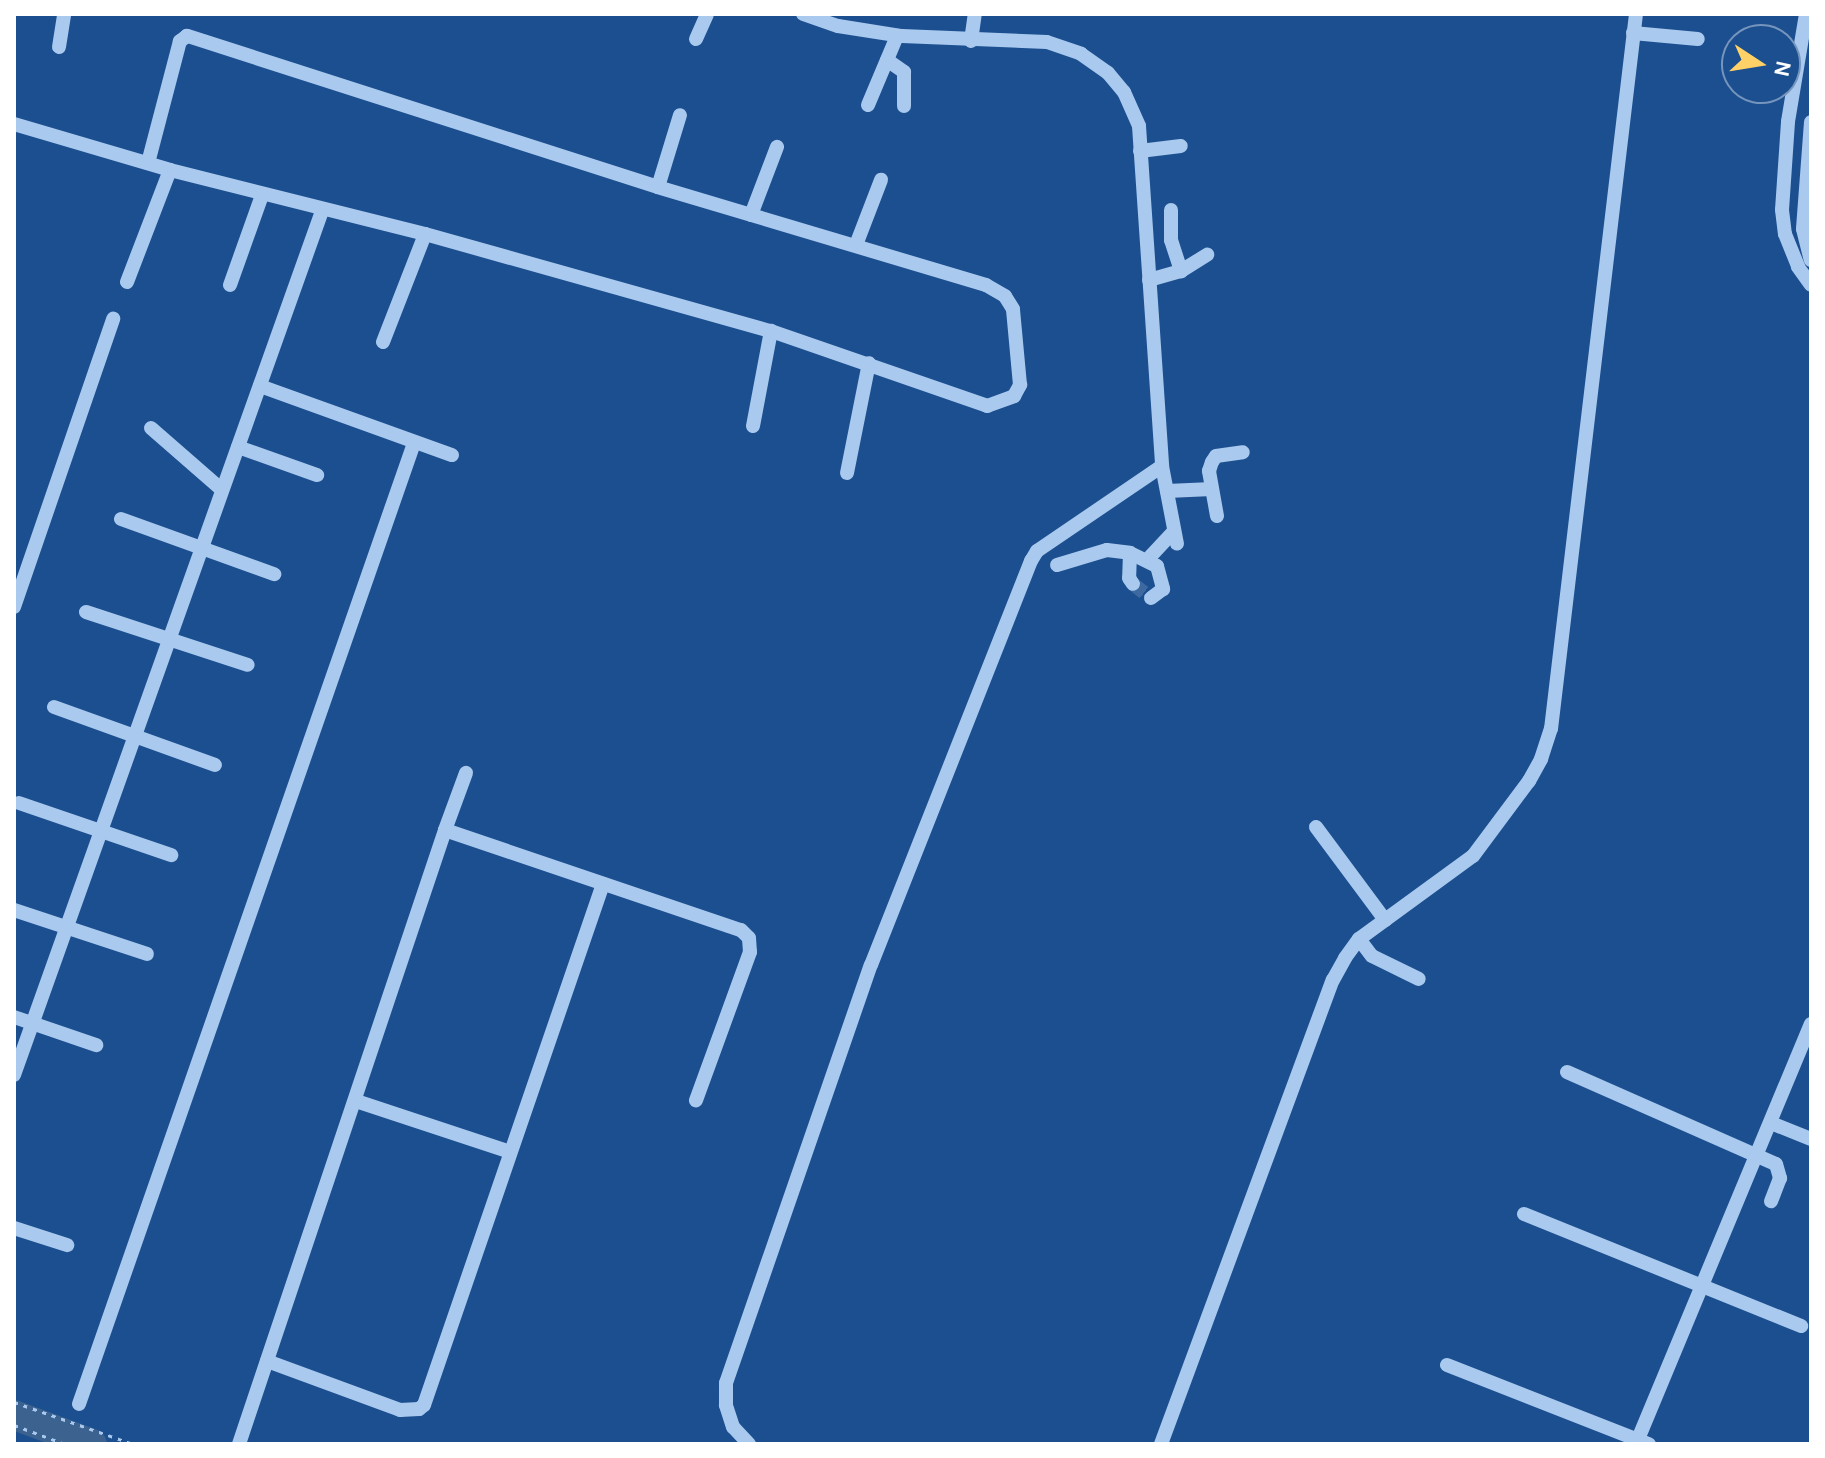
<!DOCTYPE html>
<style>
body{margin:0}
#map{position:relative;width:1825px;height:1458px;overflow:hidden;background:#1b4f8f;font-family:Karla,sans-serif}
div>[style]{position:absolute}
.river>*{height:30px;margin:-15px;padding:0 15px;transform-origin:15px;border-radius:15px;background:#3c6290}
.minor-tunnel>*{height:14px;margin-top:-7px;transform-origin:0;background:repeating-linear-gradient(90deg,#3d69a0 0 14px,transparent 0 21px)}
.path>*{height:3px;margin-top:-1.5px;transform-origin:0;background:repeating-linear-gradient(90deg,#a9c9ee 0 4px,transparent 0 10px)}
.minor>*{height:14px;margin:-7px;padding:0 7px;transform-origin:7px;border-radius:7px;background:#a9c9ee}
span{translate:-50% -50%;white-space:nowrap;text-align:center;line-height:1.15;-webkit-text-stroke:6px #1b4f8f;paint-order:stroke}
.frame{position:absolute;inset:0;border:16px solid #fff;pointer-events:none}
.north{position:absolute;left:1721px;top:24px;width:80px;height:80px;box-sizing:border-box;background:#1b4f8f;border:2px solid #7695bc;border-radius:50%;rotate:102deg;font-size:22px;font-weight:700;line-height:32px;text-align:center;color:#fff}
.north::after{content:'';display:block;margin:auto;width:28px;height:36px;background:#ffd166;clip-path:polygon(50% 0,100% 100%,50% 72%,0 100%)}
</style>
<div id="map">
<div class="river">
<i style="left:14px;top:1415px;width:83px;rotate:20.4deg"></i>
</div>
<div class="minor-tunnel">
<i style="left:1133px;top:584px;width:23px;rotate:38deg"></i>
</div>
<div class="path">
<i style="left:14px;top:1402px;width:126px;rotate:19.4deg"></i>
<i style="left:14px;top:1425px;width:54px;rotate:20.4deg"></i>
</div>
<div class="minor">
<i style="left:803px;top:14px;width:37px;rotate:19deg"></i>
<i style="left:838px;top:26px;width:65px;rotate:8.9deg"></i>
<i style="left:902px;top:36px;width:145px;rotate:2.4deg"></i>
<i style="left:1047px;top:42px;width:36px;rotate:19deg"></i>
<i style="left:1081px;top:54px;width:33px;rotate:35deg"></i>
<i style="left:1108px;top:73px;width:25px;rotate:50deg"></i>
<i style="left:1124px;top:92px;width:37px;rotate:66deg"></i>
<i style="left:1139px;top:126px;width:341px;rotate:86.1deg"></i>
<i style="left:1162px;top:466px;width:79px;rotate:79.1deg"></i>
<i style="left:1806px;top:14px;width:109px;rotate:99.5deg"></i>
<i style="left:1788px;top:122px;width:88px;rotate:93.9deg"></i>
<i style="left:1782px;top:210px;width:24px;rotate:83deg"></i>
<i style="left:1785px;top:234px;width:35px;rotate:68deg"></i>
<i style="left:1798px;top:267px;width:22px;rotate:54deg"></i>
<i style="left:1633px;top:33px;width:65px;rotate:5.3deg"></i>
<i style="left:696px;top:39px;width:27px;rotate:-66deg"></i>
<i style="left:971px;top:41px;width:27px;rotate:-82deg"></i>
<i style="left:59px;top:47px;width:33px;rotate:-81deg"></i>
<i style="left:887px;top:60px;width:21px;rotate:35deg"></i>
<i style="left:904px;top:72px;width:34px;rotate:90deg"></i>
<i style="left:868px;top:105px;width:75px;rotate:-67.2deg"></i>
<i style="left:1811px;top:122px;width:107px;rotate:94.3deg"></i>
<i style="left:1803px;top:229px;width:32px;rotate:76deg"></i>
<i style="left:14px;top:124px;width:163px;rotate:16.4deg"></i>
<i style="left:170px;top:170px;width:263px;rotate:14.1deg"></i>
<i style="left:425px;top:234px;width:359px;rotate:15.7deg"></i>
<i style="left:771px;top:331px;width:229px;rotate:19.1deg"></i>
<i style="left:987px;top:406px;width:29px;rotate:-20deg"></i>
<i style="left:1014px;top:396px;width:13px;rotate:-61deg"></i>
<i style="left:1020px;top:385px;width:76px;rotate:-95.3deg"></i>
<i style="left:1013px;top:309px;width:15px;rotate:-122deg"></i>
<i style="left:1005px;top:296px;width:22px;rotate:-150deg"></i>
<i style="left:986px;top:285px;width:342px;rotate:-163.4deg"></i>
<i style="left:658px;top:187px;width:495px;rotate:-162.2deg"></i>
<i style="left:187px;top:36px;width:9px;rotate:144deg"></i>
<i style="left:180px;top:41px;width:126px;rotate:104.7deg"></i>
<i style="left:1140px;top:151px;width:41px;rotate:-7deg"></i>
<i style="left:658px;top:187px;width:75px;rotate:-73deg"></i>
<i style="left:1171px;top:210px;width:30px;rotate:90deg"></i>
<i style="left:1171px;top:240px;width:33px;rotate:72deg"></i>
<i style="left:751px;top:215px;width:73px;rotate:-69.1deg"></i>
<i style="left:856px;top:245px;width:70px;rotate:-69deg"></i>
<i style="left:1149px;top:280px;width:33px;rotate:-16deg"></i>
<i style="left:1181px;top:271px;width:31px;rotate:-32deg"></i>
<i style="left:127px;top:282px;width:120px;rotate:-69deg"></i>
<i style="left:230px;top:285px;width:96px;rotate:-70.4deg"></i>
<i style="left:383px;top:342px;width:116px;rotate:-68.7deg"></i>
<i style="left:260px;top:386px;width:204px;rotate:19.8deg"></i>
<i style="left:753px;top:426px;width:97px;rotate:-79.3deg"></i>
<i style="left:151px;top:428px;width:94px;rotate:41.1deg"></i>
<i style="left:238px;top:447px;width:84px;rotate:19.5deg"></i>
<i style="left:847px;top:473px;width:112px;rotate:-78.7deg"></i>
<i style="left:1167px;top:491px;width:45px;rotate:-2.5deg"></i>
<i style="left:1217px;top:516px;width:46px;rotate:-100.1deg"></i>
<i style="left:1209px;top:471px;width:9px;rotate:-72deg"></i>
<i style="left:1212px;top:462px;width:7px;rotate:-56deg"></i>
<i style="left:1216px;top:456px;width:27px;rotate:-8deg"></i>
<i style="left:121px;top:519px;width:163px;rotate:19.8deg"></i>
<i style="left:1130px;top:553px;width:25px;rotate:92deg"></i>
<i style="left:1129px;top:578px;width:7px;rotate:56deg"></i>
<i style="left:1148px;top:559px;width:38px;rotate:-47deg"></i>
<i style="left:1057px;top:565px;width:52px;rotate:-16.7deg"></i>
<i style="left:1107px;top:550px;width:23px;rotate:7deg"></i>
<i style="left:1130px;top:553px;width:30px;rotate:26deg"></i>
<i style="left:1157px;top:566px;width:24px;rotate:75deg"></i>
<i style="left:1163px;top:589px;width:15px;rotate:143deg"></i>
<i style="left:14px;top:607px;width:305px;rotate:-71deg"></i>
<i style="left:86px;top:612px;width:170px;rotate:18.1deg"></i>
<i style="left:54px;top:707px;width:171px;rotate:19.8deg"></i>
<i style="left:19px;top:803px;width:161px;rotate:18.9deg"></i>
<i style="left:1316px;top:827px;width:116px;rotate:53.4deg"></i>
<i style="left:445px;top:830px;width:61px;rotate:-69.8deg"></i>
<i style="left:14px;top:910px;width:140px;rotate:18.3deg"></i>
<i style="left:1359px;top:939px;width:21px;rotate:53deg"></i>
<i style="left:1372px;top:956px;width:52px;rotate:26.1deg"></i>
<i style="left:14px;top:1017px;width:87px;rotate:18.9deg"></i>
<i style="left:1567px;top:1072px;width:228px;rotate:23.8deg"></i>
<i style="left:1776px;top:1164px;width:15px;rotate:74deg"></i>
<i style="left:1780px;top:1178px;width:25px;rotate:111deg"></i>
<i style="left:14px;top:1075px;width:917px;rotate:-70.38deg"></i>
<i style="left:356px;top:1101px;width:162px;rotate:18.3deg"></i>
<i style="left:1771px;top:1123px;width:43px;rotate:21.8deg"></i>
<i style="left:1524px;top:1214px;width:299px;rotate:22deg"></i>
<i style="left:14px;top:1228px;width:56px;rotate:17.8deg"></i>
<i style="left:267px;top:1361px;width:142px;rotate:20.2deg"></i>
<i style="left:400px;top:1410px;width:19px;rotate:-3deg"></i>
<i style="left:419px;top:1409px;width:6px;rotate:-39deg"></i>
<i style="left:424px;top:1405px;width:551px;rotate:-71.04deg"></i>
<i style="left:1447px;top:1365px;width:217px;rotate:21.4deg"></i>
<i style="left:79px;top:1404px;width:1018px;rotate:-70.78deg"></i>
<i style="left:239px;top:1444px;width:648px;rotate:-71.45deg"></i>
<i style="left:445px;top:830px;width:312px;rotate:18.7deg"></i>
<i style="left:741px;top:930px;width:11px;rotate:45deg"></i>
<i style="left:749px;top:938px;width:14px;rotate:86deg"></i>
<i style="left:750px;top:952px;width:158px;rotate:110deg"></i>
<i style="left:749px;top:1444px;width:23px;rotate:-133deg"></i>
<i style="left:733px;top:1427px;width:23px;rotate:-108deg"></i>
<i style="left:726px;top:1405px;width:22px;rotate:-90deg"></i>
<i style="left:726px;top:1383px;width:442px;rotate:-70.9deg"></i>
<i style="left:871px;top:965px;width:435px;rotate:-68.4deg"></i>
<i style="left:1031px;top:561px;width:12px;rotate:-59deg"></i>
<i style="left:1037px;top:551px;width:151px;rotate:-34.2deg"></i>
<i style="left:1161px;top:1444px;width:495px;rotate:-69.7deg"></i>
<i style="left:1333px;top:980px;width:25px;rotate:-61deg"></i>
<i style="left:1345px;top:958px;width:24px;rotate:-54deg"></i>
<i style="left:1359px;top:939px;width:141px;rotate:-36.1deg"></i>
<i style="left:1473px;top:856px;width:94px;rotate:-53.3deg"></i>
<i style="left:1529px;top:781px;width:25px;rotate:-61deg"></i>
<i style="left:1541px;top:759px;width:32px;rotate:-72deg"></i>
<i style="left:1551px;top:729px;width:720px;rotate:-83.22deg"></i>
<i style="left:1636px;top:1444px;width:455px;rotate:-67.4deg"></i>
</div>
<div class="frame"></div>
<div class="north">N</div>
</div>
